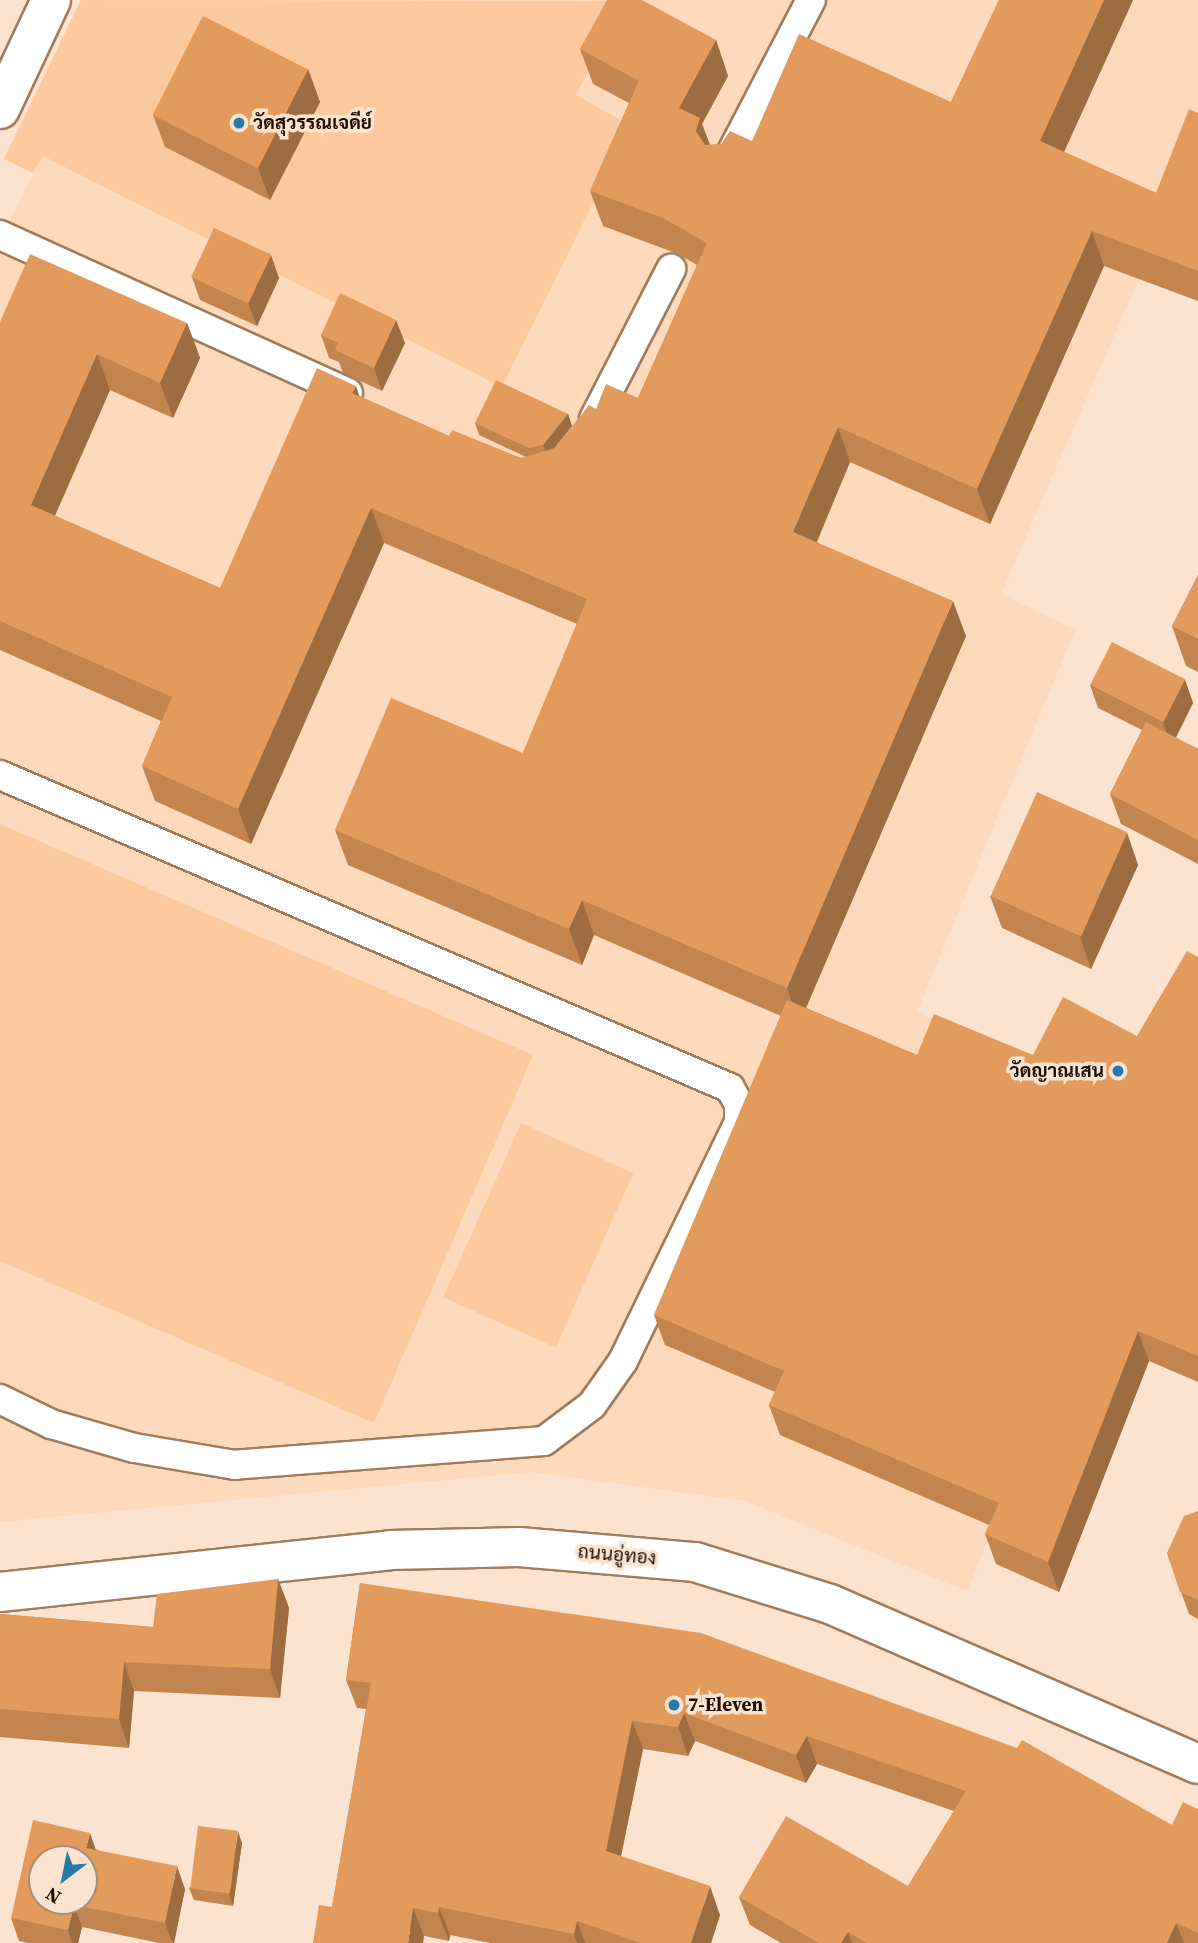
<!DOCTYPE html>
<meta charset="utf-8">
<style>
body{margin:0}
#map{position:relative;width:1198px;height:1943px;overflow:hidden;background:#fbe3d0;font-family:"Source Serif 4",Sarabun,serif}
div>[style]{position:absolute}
.built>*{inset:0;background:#fed9bb}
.green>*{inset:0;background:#fcc99f;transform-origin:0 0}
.roads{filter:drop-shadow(2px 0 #9f7c5e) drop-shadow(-2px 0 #9f7c5e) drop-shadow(0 2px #9f7c5e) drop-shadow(0 -2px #9f7c5e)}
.service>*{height:28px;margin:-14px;padding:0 14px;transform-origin:14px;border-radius:14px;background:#fff}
.minor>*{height:38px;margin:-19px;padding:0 19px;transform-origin:19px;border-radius:19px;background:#fff}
.secondary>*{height:38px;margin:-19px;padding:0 19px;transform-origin:19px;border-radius:19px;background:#fff}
.wall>*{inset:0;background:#c28550}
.shaded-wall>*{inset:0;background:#9e6c41}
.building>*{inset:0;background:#e29b5d;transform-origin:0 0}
.dots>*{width:19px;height:19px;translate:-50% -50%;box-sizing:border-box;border:4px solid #fbe3d0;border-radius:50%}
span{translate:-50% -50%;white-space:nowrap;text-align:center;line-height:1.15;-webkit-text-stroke:7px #fbe3d0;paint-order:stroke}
.poi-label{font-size:19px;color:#1b0e04;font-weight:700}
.left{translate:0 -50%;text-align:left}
.right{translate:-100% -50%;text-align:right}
.street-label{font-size:19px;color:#1b0e04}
.north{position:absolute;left:28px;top:1845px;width:70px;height:70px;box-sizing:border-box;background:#fbe3d0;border:2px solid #a18e7e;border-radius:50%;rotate:212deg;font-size:19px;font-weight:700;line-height:28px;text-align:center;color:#1b0e04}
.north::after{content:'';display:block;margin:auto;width:24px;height:32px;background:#2a79ab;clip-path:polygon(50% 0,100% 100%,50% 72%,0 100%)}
</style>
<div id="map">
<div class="built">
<i style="clip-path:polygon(81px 0,1198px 0,1198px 144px,1001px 594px,1075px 630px,917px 1012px,1160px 1129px,967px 1591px,745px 1501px,531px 1472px,0 1522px,0 242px,33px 173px,4px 159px)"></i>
</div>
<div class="green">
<i style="clip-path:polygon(81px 0,624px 1px,576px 95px,631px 126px,502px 387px,43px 156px,33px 173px,4px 159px)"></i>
<i style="clip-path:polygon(0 824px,533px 1055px,374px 1423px,0 1261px)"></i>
<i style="left:521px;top:1123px;width:123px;height:191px;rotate:24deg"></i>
</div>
<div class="roads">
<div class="service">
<i style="left:725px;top:165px;width:186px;rotate:-62.5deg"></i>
<i style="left:0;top:235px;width:382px;rotate:24.4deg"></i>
<i style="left:594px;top:419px;width:169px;rotate:-62.8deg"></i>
<i style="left:0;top:775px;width:794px;rotate:23.21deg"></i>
<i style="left:730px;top:1088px;width:18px;rotate:61deg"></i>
<i style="left:739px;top:1104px;width:18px;rotate:90deg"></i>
<i style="left:739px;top:1122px;width:266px;rotate:115.9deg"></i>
<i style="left:623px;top:1361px;width:54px;rotate:125.2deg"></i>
<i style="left:592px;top:1405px;width:60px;rotate:143.1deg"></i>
<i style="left:544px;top:1441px;width:310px;rotate:175.6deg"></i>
<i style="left:235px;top:1465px;width:102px;rotate:-170.4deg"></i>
<i style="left:134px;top:1448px;width:86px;rotate:-163.9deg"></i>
<i style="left:51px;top:1424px;width:57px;rotate:-153.9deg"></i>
</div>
<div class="minor">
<i style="left:0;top:109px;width:120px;rotate:-64.9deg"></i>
</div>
<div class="secondary">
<i style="left:0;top:1592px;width:392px;rotate:-6.1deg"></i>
<i style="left:390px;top:1550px;width:129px;rotate:-1.3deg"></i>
<i style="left:519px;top:1547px;width:177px;rotate:4.9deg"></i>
<i style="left:695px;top:1562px;width:141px;rotate:17.3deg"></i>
<i style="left:830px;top:1604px;width:401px;rotate:23.5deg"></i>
</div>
</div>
<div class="wall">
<i style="clip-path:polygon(999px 0,1133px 0,1064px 152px,1156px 193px,1198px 113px,1198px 301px,1104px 266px,990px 524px,850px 462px,817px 542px,966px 636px,806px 1008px,917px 1055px,1033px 1055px,1137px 1036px,1198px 957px,1198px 1382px,1149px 1361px,1059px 1592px,996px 1564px,985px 1534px,989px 1525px,780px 1435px,769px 1405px,775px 1392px,665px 1345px,654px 1315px,781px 1016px,594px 935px,582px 965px,348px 865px,335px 830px,523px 753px,577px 624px,384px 543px,251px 844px,155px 801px,142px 766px,161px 721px,0 650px,0 322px,187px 323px,200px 358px,173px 418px,110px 390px,55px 516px,220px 588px,359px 396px,449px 436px,521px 458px,526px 457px,479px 435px,475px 423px,568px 414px,572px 426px,554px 449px,596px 409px,638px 398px,697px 265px,678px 254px,603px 226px,590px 191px,629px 103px,593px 84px,580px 49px,716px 40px,728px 76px,702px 124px,710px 145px,752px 141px,951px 102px)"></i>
<i style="clip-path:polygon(308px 69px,320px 102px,270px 200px,165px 147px,153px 115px)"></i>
<i style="clip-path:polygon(192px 277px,279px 278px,257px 326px,200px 300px)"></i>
<i style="clip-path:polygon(321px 335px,405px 343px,382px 391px,343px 373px,339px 362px,329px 358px)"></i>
<i style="clip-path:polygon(1198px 575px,1198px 672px,1186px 666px,1172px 626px)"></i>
<i style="clip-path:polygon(1185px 680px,1193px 703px,1176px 738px,1198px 749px,1198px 864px,1121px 824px,1110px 794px,1142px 730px,1098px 708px,1090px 685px)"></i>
<i style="clip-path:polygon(1127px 833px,1138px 865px,1091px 969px,1002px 928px,990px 896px)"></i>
<i style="clip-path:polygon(1198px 1511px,1198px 1619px,1189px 1614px,1167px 1553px)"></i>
<i style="clip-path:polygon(278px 1579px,289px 1608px,280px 1698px,134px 1691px,129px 1748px,0 1737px,0 1614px,153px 1627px)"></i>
<i style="clip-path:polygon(360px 1583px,1172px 1825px,1198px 1809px,1198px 1943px,781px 1943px,750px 1925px,739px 1897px,908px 1886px,954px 1811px,817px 1764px,806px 1783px,695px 1741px,688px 1756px,643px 1749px,621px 1856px,720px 1915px,711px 1943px,490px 1943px,450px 1935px,449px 1941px,424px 1936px,332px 1907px,366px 1709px,357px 1708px,346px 1680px)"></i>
<i style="clip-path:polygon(242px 1843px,233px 1906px,194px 1900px,189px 1888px)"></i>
<i style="clip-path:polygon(96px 1849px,185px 1889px,174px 1943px,159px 1943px,82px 1927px,78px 1943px,28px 1943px,19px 1941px,11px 1918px)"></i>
</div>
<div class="shaded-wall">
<i style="clip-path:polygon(1104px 0,1133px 0,1053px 176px,1040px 141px)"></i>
<i style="clip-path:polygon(716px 40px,728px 76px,702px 124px,713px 153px,709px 166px,679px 108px)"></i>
<i style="clip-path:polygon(308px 69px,320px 102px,270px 200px,258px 168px)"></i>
<i style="clip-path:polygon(1092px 231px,1104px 266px,990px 524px,977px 489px)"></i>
<i style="clip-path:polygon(271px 255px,279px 278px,257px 326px,248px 303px)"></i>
<i style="clip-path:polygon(396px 320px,405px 343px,382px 391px,374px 368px)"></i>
<i style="clip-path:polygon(187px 323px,200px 358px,173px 418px,160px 383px)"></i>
<i style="clip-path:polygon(97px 354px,110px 390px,44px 540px,31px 505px)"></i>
<i style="clip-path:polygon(356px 386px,368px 421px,352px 393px)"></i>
<i style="clip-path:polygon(568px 414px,572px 426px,547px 457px,543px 445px)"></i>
<i style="clip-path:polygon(838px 427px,850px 462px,806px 567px,793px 532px)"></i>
<i style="clip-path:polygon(371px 508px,384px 543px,251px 844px,238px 809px)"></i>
<i style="clip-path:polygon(953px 601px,966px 636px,799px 1024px,787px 988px)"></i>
<i style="clip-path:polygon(1185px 680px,1193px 703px,1171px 746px,1163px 723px)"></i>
<i style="clip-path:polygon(1127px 833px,1138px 865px,1091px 969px,1080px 937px)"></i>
<i style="clip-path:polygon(582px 900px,594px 935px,582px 965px,569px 929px)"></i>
<i style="clip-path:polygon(1138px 1331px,1149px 1361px,1059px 1592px,1048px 1562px)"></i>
<i style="clip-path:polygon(278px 1579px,289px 1608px,280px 1698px,270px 1669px)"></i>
<i style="clip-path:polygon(124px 1662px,134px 1691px,129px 1748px,119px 1719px)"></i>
<i style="clip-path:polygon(684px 1713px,695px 1741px,688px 1756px,678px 1727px)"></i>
<i style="clip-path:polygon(632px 1721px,643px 1749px,616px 1880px,606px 1851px)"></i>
<i style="clip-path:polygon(807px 1736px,817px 1764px,806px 1783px,796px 1755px)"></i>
<i style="clip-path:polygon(238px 1831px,242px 1843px,233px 1906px,229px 1895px)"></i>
<i style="clip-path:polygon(90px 1833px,98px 1856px,86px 1848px)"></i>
<i style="clip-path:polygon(177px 1866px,185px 1889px,174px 1943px,173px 1943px,165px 1923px)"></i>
<i style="clip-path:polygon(710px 1886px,720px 1915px,711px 1943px,691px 1943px)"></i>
<i style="clip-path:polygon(74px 1905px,82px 1927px,78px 1943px,72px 1943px,68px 1930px)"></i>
<i style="clip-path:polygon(439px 1907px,450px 1935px,449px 1941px,438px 1913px)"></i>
<i style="clip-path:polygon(413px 1908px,424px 1936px,423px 1943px,408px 1943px)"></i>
<i style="clip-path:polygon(577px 1921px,585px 1943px,577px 1943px,574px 1934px)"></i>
<i style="clip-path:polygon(1176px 1923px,1184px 1943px,1167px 1943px)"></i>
<i style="clip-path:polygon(848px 1932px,852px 1943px,841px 1943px)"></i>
</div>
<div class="building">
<i style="clip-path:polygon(607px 0,642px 0,716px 40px,679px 108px,700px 118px,696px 131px,705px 145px,721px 144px,730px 131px,752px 141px,799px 34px,951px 102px,999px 0,1104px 0,1040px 141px,1156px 193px,1189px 109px,1198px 113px,1198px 271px,1092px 231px,977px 489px,838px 427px,793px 532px,953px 601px,787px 988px,582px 900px,569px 929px,335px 830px,391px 698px,523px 753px,587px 599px,371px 508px,238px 809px,142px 766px,172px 697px,0 621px,0 322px,30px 254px,187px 323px,160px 383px,97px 354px,31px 505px,220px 588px,317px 368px,356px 386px,352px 393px,449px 436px,452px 430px,521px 458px,555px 448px,589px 405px,596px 409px,606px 384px,638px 398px,707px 243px,665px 219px,590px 191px,639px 81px,580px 49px)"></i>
<i style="left:203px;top:16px;width:118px;height:111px;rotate:27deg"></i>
<i style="left:214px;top:228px;width:63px;height:54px;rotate:25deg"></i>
<i style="clip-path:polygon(340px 293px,396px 320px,374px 368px,335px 350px,338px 343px,321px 335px)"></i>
<i style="clip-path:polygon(496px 380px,568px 414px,543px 445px,529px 448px,475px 423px)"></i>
<i style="clip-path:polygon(1198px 575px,1198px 639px,1172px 626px)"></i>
<i style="left:1112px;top:642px;width:82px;height:48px;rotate:27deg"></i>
<i style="clip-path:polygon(1146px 722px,1198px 749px,1198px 840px,1110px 794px)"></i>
<i style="left:1037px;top:792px;width:99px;height:114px;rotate:24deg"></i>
<i style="clip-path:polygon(1187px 951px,1198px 957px,1198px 1356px,1138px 1331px,1048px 1562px,985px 1534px,999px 1503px,769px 1405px,784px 1371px,654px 1315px,787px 1000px,917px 1055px,934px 1014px,1033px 1055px,1063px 997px,1137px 1036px)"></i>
<i style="clip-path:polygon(1198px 1511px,1198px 1600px,1180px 1592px,1167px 1553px,1184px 1516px)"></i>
<i style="clip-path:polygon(278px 1579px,270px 1669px,124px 1662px,119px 1719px,0 1709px,0 1614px,153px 1627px,157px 1594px)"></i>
<i style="clip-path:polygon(360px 1583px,701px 1633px,1017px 1748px,1022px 1740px,1172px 1825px,1183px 1802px,1198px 1809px,1198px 1933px,1176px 1923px,1167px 1943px,867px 1943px,848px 1932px,841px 1943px,819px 1943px,739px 1897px,786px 1816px,908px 1886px,966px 1791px,807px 1736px,796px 1755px,684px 1713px,678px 1727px,632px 1721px,606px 1851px,710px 1886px,691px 1943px,641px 1943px,577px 1921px,574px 1934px,439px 1907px,438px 1913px,413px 1908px,408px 1943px,313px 1943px,319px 1905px,332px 1907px,371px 1683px,346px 1680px)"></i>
<i style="clip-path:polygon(evenodd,33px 1820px,90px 1833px,86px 1848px,177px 1866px,165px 1923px,74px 1905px,68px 1930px,11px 1918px,33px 1820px,42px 1859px,84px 1859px,84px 1901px,42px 1901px,42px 1859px)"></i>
<i style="left:198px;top:1826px;width:40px;height:63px;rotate:7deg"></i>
</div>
<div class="dots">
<i style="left:239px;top:123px;background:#2a79ab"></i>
<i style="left:1118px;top:1071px;background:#2a79ab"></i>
<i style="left:674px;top:1705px;background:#2a79ab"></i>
</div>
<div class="poi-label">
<span class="left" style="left:253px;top:123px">วัดสุวรรณเจดีย์</span>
<span class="right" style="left:1104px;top:1071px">วัดญาณเสน</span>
<span class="left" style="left:688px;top:1705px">7-Eleven</span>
</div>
<div class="street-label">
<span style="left:617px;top:1555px;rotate:5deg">ถนนอู่ทอง</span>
</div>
<div class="north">N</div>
</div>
